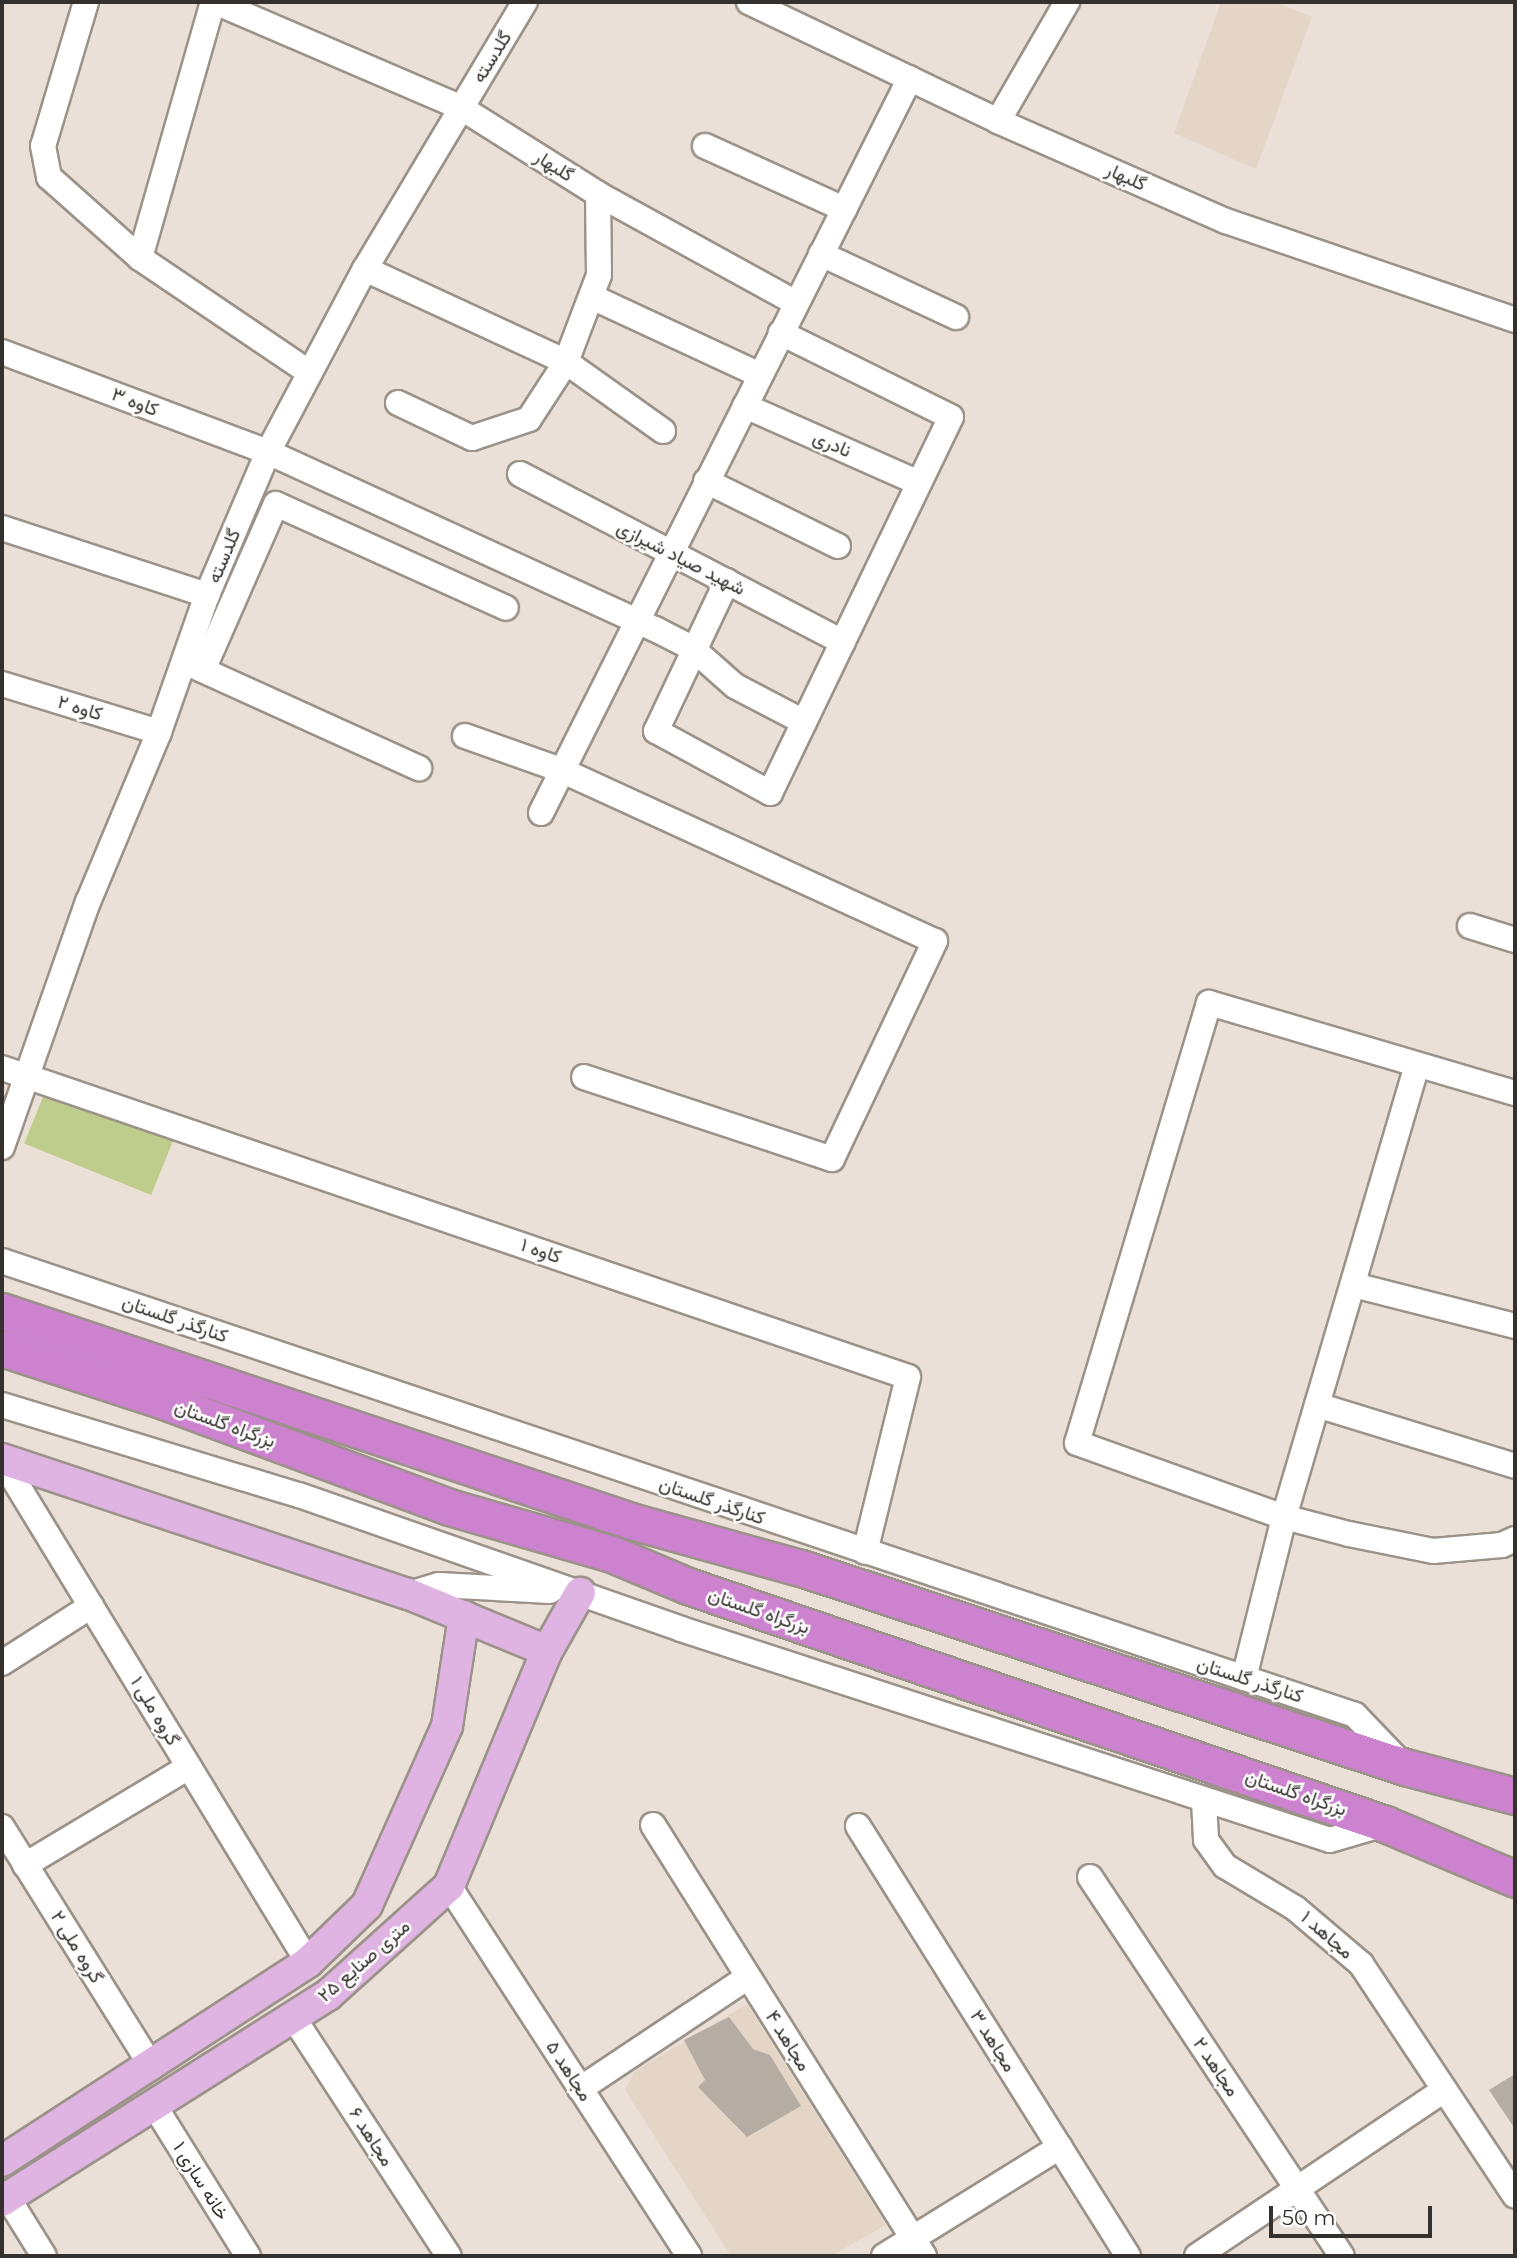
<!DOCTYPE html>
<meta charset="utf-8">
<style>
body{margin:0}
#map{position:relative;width:1517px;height:2258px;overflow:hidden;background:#eae0d7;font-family:Montserrat,Vazirmatn,sans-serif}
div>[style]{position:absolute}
.built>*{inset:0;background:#e5d5c7}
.green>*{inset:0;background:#becc8c;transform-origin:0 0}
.building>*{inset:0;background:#b5aca3}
.roads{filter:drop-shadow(2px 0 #9b9289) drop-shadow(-2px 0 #9b9289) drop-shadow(0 2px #9b9289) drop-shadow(0 -2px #9b9289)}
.minor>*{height:24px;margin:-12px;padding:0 12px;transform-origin:12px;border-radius:12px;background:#fff}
.major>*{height:30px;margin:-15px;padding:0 15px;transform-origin:15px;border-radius:15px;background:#e0b4e2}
.highway>*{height:35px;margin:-17.5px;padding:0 17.5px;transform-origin:17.5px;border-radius:17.5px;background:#cc82ce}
span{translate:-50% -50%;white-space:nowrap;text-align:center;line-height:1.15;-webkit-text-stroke:5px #fff;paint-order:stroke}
.street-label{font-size:19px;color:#34302d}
.frame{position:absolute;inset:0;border:4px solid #34302d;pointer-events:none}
.scale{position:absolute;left:1269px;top:2206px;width:163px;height:32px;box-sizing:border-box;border:4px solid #34302d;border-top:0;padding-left:9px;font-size:21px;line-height:24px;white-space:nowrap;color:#34302d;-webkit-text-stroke:5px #fff;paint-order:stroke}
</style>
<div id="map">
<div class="built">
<i style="clip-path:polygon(1221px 2px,1275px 2px,1312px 17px,1256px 169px,1174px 133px)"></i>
<i style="clip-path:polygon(747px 2004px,886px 2225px,831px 2256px,731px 2256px,625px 2090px,635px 2071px)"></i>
</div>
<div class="green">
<i style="left:47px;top:1087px;width:137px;height:61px;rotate:22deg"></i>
</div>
<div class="building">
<i style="clip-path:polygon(729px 2017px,753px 2049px,770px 2055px,801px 2106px,747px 2137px,698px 2087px,705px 2080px,684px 2040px)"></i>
<i style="clip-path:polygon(1515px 2074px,1515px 2129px,1489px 2090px)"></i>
</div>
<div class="roads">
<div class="minor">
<i style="left:86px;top:2px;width:150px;rotate:106.6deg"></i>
<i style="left:43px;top:146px;width:32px;rotate:79deg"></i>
<i style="left:49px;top:177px;width:122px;rotate:41.7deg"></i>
<i style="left:140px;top:258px;width:205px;rotate:34.1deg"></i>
<i style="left:215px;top:2px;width:267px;rotate:23.2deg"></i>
<i style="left:460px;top:107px;width:163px;rotate:32.2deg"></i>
<i style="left:598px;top:194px;width:226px;rotate:28.8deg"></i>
<i style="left:749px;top:2px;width:276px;rotate:25.5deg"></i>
<i style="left:998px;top:121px;width:249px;rotate:23.7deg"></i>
<i style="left:1226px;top:221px;width:305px;rotate:18.9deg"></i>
<i style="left:998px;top:121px;width:138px;rotate:-59.9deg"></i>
<i style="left:705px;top:146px;width:153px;rotate:24.4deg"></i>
<i style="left:821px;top:254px;width:149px;rotate:25deg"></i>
<i style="left:140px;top:258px;width:266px;rotate:-74.1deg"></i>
<i style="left:365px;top:269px;width:221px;rotate:24.8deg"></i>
<i style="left:566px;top:362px;width:119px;rotate:35.4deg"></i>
<i style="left:592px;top:297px;width:185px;rotate:24.9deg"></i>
<i style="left:2px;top:352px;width:284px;rotate:20.6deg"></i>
<i style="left:268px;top:452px;width:426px;rotate:24.6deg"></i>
<i style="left:655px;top:629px;width:42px;rotate:27.2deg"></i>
<i style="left:692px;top:648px;width:57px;rotate:41.5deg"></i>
<i style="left:735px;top:686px;width:78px;rotate:27.6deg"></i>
<i style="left:398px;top:403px;width:82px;rotate:25.3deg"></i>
<i style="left:472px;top:438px;width:60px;rotate:-18.4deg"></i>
<i style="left:529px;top:419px;width:68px;rotate:-57deg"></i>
<i style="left:566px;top:362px;width:93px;rotate:-69.2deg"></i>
<i style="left:599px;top:275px;width:81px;rotate:-90.7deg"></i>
<i style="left:745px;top:406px;width:190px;rotate:23.9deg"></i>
<i style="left:520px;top:474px;width:364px;rotate:27.5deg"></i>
<i style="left:706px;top:481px;width:147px;rotate:26.2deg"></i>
<i style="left:2px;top:528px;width:216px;rotate:18.1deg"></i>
<i style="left:727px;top:581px;width:166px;rotate:115.3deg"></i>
<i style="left:656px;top:731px;width:130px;rotate:28.5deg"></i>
<i style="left:770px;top:793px;width:417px;rotate:-64.3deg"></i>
<i style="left:951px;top:417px;width:190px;rotate:-153.7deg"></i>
<i style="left:187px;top:663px;width:255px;rotate:24.4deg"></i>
<i style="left:203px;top:670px;width:181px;rotate:-66.3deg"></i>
<i style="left:276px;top:504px;width:252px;rotate:24.3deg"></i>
<i style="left:2px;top:684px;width:164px;rotate:17deg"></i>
<i style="left:465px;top:736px;width:102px;rotate:19.5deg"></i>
<i style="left:561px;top:770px;width:411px;rotate:24.6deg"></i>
<i style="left:935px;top:941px;width:241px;rotate:115.3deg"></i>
<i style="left:832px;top:1159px;width:261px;rotate:-161.7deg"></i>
<i style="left:541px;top:813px;width:822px;rotate:-63.34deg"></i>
<i style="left:1470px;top:926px;width:47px;rotate:17.3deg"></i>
<i style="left:2px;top:1068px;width:957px;rotate:18.83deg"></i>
<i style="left:908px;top:1377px;width:180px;rotate:103.8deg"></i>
<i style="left:1515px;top:1093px;width:319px;rotate:-163.6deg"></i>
<i style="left:1209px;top:1003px;width:459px;rotate:106.7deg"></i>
<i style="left:1077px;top:1443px;width:220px;rotate:19.7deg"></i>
<i style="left:1284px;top:1517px;width:67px;rotate:14.7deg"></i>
<i style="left:1349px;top:1534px;width:86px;rotate:11.4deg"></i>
<i style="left:1433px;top:1551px;width:69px;rotate:-5deg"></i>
<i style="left:1502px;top:1545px;width:14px;rotate:-25deg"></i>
<i style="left:2px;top:1147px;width:260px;rotate:-70.7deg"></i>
<i style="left:88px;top:902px;width:184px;rotate:-67.3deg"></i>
<i style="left:159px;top:732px;width:145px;rotate:-70.7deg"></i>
<i style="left:207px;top:595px;width:155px;rotate:-66.9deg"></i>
<i style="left:268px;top:452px;width:207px;rotate:-62.1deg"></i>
<i style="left:365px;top:269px;width:311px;rotate:-59.1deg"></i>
<i style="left:2px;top:1261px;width:1427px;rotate:18.55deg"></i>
<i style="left:1355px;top:1715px;width:68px;rotate:46.2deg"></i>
<i style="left:1354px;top:1285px;width:166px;rotate:14.3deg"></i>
<i style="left:2px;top:1405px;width:310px;rotate:16.9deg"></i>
<i style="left:299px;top:1495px;width:405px;rotate:19.3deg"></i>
<i style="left:681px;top:1629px;width:682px;rotate:18.01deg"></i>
<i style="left:1330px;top:1840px;width:57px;rotate:-16.2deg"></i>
<i style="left:1317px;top:1405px;width:207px;rotate:17.1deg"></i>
<i style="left:2px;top:1460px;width:588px;rotate:58.64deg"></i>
<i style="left:409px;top:1594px;width:31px;rotate:-17deg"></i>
<i style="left:439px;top:1585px;width:111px;rotate:3.1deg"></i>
<i style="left:2px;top:1663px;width:106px;rotate:-32.6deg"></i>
<i style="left:1244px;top:1678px;width:166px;rotate:-76deg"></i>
<i style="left:1284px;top:1517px;width:471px;rotate:-73.6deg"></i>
<i style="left:1204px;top:1800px;width:40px;rotate:87.1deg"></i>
<i style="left:1206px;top:1840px;width:32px;rotate:54deg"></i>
<i style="left:1225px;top:1866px;width:82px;rotate:31deg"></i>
<i style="left:1295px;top:1908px;width:87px;rotate:40.3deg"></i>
<i style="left:1361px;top:1964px;width:278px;rotate:56.4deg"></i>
<i style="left:653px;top:1825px;width:509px;rotate:57.84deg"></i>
<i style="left:858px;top:1826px;width:508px;rotate:57.88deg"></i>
<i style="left:2px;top:1827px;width:283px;rotate:58deg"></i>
<i style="left:25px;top:1865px;width:191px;rotate:-30.9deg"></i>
<i style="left:1090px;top:1877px;width:455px;rotate:56.4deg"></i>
<i style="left:449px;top:1886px;width:441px;rotate:57deg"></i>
<i style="left:293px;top:2017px;width:285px;rotate:56.9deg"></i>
<i style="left:580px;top:2089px;width:202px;rotate:-33.7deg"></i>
<i style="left:154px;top:2105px;width:178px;rotate:58.1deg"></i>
<i style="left:8px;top:2198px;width:68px;rotate:58.2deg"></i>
<i style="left:884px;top:2256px;width:207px;rotate:-31.8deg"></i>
<i style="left:1197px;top:2256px;width:298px;rotate:-33.9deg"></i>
</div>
<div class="major">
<i style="left:2px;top:1459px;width:429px;rotate:18.4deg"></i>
<i style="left:409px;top:1594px;width:149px;rotate:22.4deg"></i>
<i style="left:2px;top:2161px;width:365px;rotate:-33deg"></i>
<i style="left:308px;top:1962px;width:82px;rotate:-44deg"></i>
<i style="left:367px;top:1905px;width:196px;rotate:-65.9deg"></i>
<i style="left:447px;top:1726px;width:111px;rotate:-81.2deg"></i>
<i style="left:2px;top:2201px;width:386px;rotate:-32.3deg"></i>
<i style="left:328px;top:1995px;width:163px;rotate:-42deg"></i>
<i style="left:449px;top:1886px;width:255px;rotate:-67.4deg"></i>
<i style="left:547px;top:1651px;width:67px;rotate:-60.4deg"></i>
</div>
<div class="highway">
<i style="left:2px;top:1311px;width:663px;rotate:18.46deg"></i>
<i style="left:631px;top:1521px;width:176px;rotate:15.5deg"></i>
<i style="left:801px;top:1568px;width:636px;rotate:18.24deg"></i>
<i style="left:1405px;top:1767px;width:114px;rotate:14.8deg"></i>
<i style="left:2px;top:1348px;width:170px;rotate:18.1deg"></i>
<i style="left:164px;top:1401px;width:304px;rotate:20.4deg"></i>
<i style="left:449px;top:1507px;width:170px;rotate:16.1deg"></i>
<i style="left:612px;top:1554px;width:82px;rotate:22.8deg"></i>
<i style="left:688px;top:1586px;width:737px;rotate:18.85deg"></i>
<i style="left:1385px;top:1824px;width:141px;rotate:22.9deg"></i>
</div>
</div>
<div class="street-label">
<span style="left:492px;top:57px;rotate:-58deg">گلدسته</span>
<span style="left:554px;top:166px;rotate:32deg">گلبهار</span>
<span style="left:1126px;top:177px;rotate:24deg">گلبهار</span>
<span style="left:135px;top:402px;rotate:21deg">کاوه ۳</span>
<span style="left:832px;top:444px;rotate:24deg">نادری</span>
<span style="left:224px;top:556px;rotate:-67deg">گلدسته</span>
<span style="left:681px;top:558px;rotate:27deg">شهید صیاد شیرازی</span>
<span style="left:80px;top:708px;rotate:17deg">کاوه ۲</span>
<span style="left:541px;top:1251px;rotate:19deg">کاوه ۱</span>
<span style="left:175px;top:1319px;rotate:19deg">کنارگذر گلستان</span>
<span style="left:225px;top:1424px;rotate:20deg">بزرگراه گلستان</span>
<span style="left:712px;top:1501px;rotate:19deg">کنارگذر گلستان</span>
<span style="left:759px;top:1611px;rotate:19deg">بزرگراه گلستان</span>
<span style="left:1250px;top:1680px;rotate:18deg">کنارگذر گلستان</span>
<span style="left:155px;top:1711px;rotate:59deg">گروه ملی ۱</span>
<span style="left:1296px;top:1793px;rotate:19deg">بزرگراه گلستان</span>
<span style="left:1327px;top:1935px;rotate:41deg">۱ مجاهد</span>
<span style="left:77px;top:1947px;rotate:58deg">گروه ملی ۲</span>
<span style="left:364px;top:1961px;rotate:-41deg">۲۵ متری صنایع</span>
<span style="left:788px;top:2041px;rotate:58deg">مجاهد ۴</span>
<span style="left:993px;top:2041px;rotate:58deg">مجاهد ۳</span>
<span style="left:1216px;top:2067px;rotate:56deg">مجاهد ۲</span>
<span style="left:569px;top:2071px;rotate:57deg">۵ مجاهد</span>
<span style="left:371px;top:2137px;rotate:57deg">۶ مجاهد</span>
<span style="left:201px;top:2181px;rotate:58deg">خانه سازی ۱</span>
</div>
<div class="frame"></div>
<div class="scale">50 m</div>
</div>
